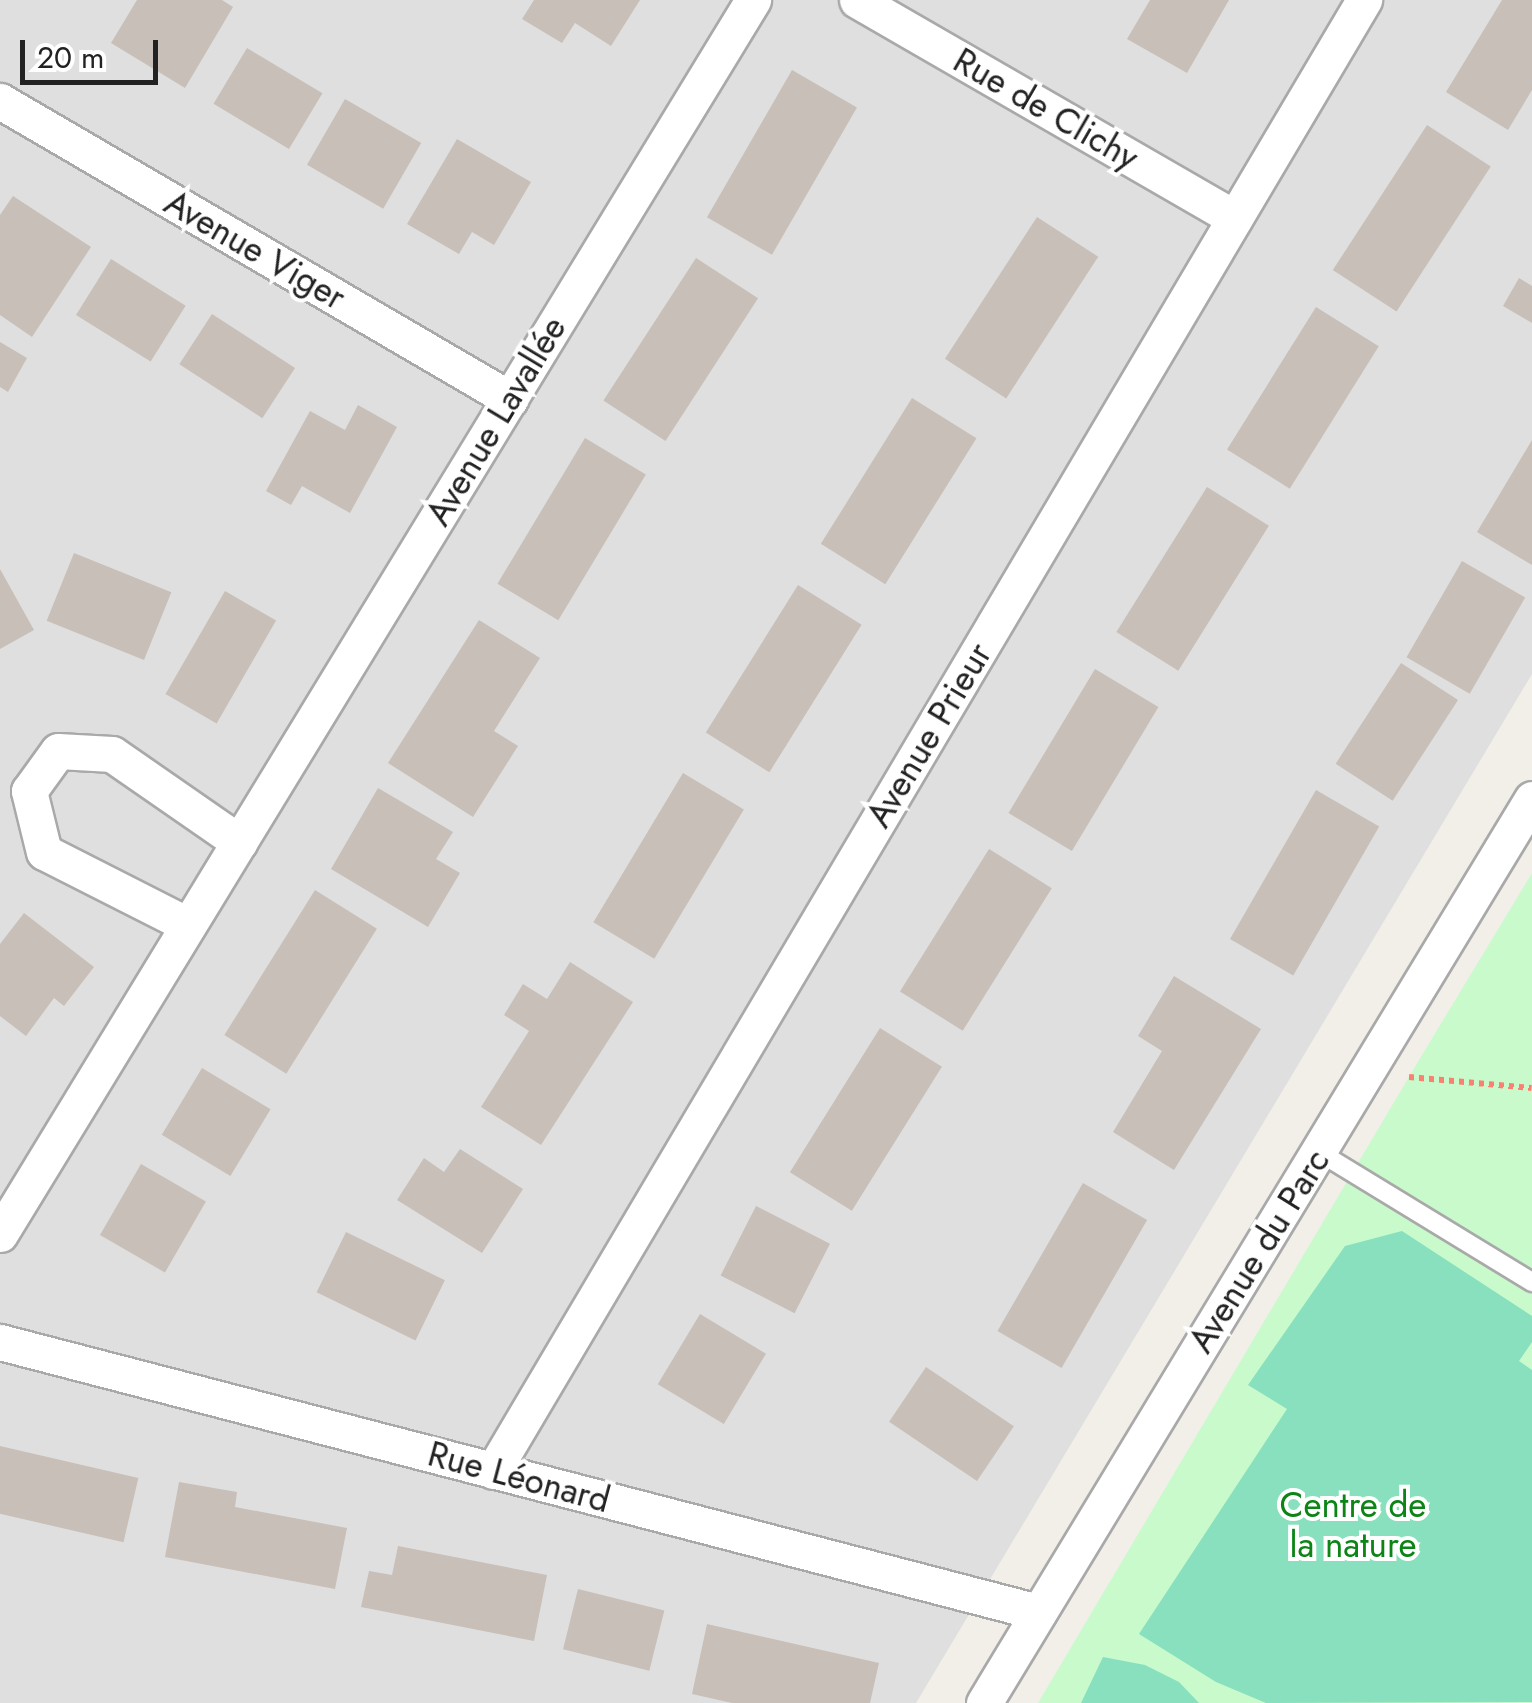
<!DOCTYPE html>
<meta charset="utf-8">
<style>
body{margin:0}
#map{position:relative;width:1532px;height:1703px;overflow:hidden;background:#f2efe9;font-family:Jost,sans-serif}
div>[style]{position:absolute}
.residential>*{inset:0;background:#e0dfdf}
.park>*{inset:0;background:#c8facc}
.pitch>*{inset:0;background:#88e0be}
.building>*{inset:0;background:#c7bfb8;transform-origin:0 0}
.path>*{height:6px;margin-top:-3px;transform-origin:0;background:repeating-linear-gradient(90deg,#fa8072 0 5px,transparent 0 10px)}
.roads{filter:drop-shadow(2px 0 #a9a9a9) drop-shadow(-2px 0 #a9a9a9) drop-shadow(0 2px #a9a9a9) drop-shadow(0 -2px #a9a9a9)}
.lane>*{height:18px;margin:-9px;padding:0 9px;transform-origin:9px;border-radius:9px;background:#fff}
.street>*{height:35px;margin:-17.5px;padding:0 17.5px;transform-origin:17.5px;border-radius:17.5px;background:#fff}
span{translate:-50% -50%;white-space:nowrap;text-align:center;line-height:1.15;-webkit-text-stroke:8px #fff;paint-order:stroke}
.street-label{font-size:35px;color:#222}
.park-label{font-size:35px;color:#0c8416}
.scale{position:absolute;left:20px;top:40px;width:138px;height:45px;box-sizing:border-box;border:5px solid #222;border-top:0;padding-left:12px;font-size:30px;line-height:35px;white-space:nowrap;color:#222;-webkit-text-stroke:8px #fff;paint-order:stroke}
</style>
<div id="map">
<div class="residential">
<i style="clip-path:polygon(0 0,1532px 0,1532px 674px,916px 1703px,0 1703px)"></i>
</div>
<div class="park">
<i style="clip-path:polygon(1532px 873px,1532px 1703px,1038px 1703px,1419px 1060px)"></i>
</div>
<div class="pitch">
<i style="clip-path:polygon(1402px 1231px,1532px 1316px,1532px 1342px,1519px 1361px,1532px 1370px,1532px 1702px,1266px 1703px,1216px 1682px,1139px 1634px,1287px 1409px,1248px 1385px,1345px 1246px)"></i>
<i style="clip-path:polygon(1103px 1657px,1145px 1665px,1179px 1682px,1199px 1703px,1081px 1703px)"></i>
</div>
<div class="building">
<i style="clip-path:polygon(137px 0,222px 0,233px 7px,185px 88px,111px 43px)"></i>
<i style="clip-path:polygon(534px 0,640px 0,611px 46px,575px 23px,562px 43px,522px 19px)"></i>
<i style="clip-path:polygon(1150px 0,1229px 0,1187px 73px,1127px 39px)"></i>
<i style="clip-path:polygon(1502px 0,1532px 0,1532px 90px,1508px 130px,1446px 92px)"></i>
<i style="left:247px;top:48px;width:88px;height:65px;rotate:31deg"></i>
<i style="left:792px;top:70px;width:75px;height:170px;rotate:30deg"></i>
<i style="left:345px;top:99px;width:88px;height:76px;rotate:30deg"></i>
<i style="left:1427px;top:125px;width:76px;height:173px;rotate:33deg"></i>
<i style="clip-path:polygon(457px 139px,531px 182px,494px 245px,472px 232px,459px 254px,407px 224px)"></i>
<i style="clip-path:polygon(13px 196px,91px 247px,32px 337px,0 315px,0 215px)"></i>
<i style="left:1037px;top:217px;width:73px;height:169px;rotate:33deg"></i>
<i style="left:696px;top:258px;width:74px;height:170px;rotate:33deg"></i>
<i style="left:111px;top:259px;width:88px;height:66px;rotate:32deg"></i>
<i style="clip-path:polygon(1519px 278px,1532px 286px,1532px 323px,1503px 306px)"></i>
<i style="left:1316px;top:307px;width:74px;height:168px;rotate:32deg"></i>
<i style="left:212px;top:314px;width:99px;height:60px;rotate:33deg"></i>
<i style="clip-path:polygon(0 342px,27px 358px,8px 392px,0 387px)"></i>
<i style="left:912px;top:398px;width:76px;height:172px;rotate:32deg"></i>
<i style="clip-path:polygon(358px 405px,397px 427px,350px 513px,302px 486px,291px 505px,266px 491px,310px 411px,345px 430px)"></i>
<i style="left:585px;top:438px;width:71px;height:170px;rotate:31deg"></i>
<i style="clip-path:polygon(1532px 440px,1532px 565px,1477px 532px)"></i>
<i style="left:1207px;top:487px;width:73px;height:171px;rotate:32deg"></i>
<i style="left:74px;top:553px;width:105px;height:73px;rotate:22deg"></i>
<i style="left:1462px;top:561px;width:73px;height:111px;rotate:30deg"></i>
<i style="clip-path:polygon(0 569px,34px 630px,0 649px)"></i>
<i style="left:798px;top:585px;width:75px;height:174px;rotate:32deg"></i>
<i style="left:225px;top:591px;width:59px;height:119px;rotate:30deg"></i>
<i style="clip-path:polygon(479px 620px,540px 658px,494px 731px,518px 746px,473px 817px,388px 763px)"></i>
<i style="left:1401px;top:663px;width:68px;height:120px;rotate:33deg"></i>
<i style="left:1095px;top:669px;width:74px;height:168px;rotate:31deg"></i>
<i style="left:683px;top:773px;width:71px;height:174px;rotate:31deg"></i>
<i style="clip-path:polygon(378px 788px,453px 832px,436px 859px,460px 873px,428px 927px,331px 869px)"></i>
<i style="left:1316px;top:790px;width:73px;height:172px;rotate:30deg"></i>
<i style="left:989px;top:849px;width:74px;height:168px;rotate:32deg"></i>
<i style="left:315px;top:890px;width:73px;height:171px;rotate:32deg"></i>
<i style="clip-path:polygon(24px 913px,94px 967px,64px 1006px,54px 998px,26px 1036px,0 1016px,0 944px)"></i>
<i style="clip-path:polygon(570px 962px,633px 1002px,541px 1145px,481px 1107px,529px 1031px,504px 1015px,523px 984px,547px 999px)"></i>
<i style="clip-path:polygon(1174px 976px,1261px 1029px,1174px 1170px,1113px 1132px,1162px 1051px,1138px 1036px)"></i>
<i style="left:880px;top:1028px;width:73px;height:170px;rotate:32deg"></i>
<i style="left:202px;top:1068px;width:80px;height:78px;rotate:31deg"></i>
<i style="clip-path:polygon(460px 1149px,523px 1189px,482px 1253px,397px 1200px,424px 1158px,444px 1172px)"></i>
<i style="left:141px;top:1164px;width:75px;height:82px;rotate:30deg"></i>
<i style="left:1083px;top:1183px;width:74px;height:171px;rotate:30deg"></i>
<i style="left:756px;top:1206px;width:83px;height:78px;rotate:27deg"></i>
<i style="left:346px;top:1232px;width:110px;height:67px;rotate:26deg"></i>
<i style="left:700px;top:1314px;width:77px;height:82px;rotate:31deg"></i>
<i style="left:926px;top:1367px;width:106px;height:66px;rotate:34deg"></i>
<i style="left:0;top:1446px;width:142px;height:66px;rotate:13deg"></i>
<i style="clip-path:polygon(179px 1482px,237px 1492px,235px 1507px,347px 1528px,335px 1589px,165px 1557px)"></i>
<i style="clip-path:polygon(398px 1546px,547px 1575px,534px 1641px,361px 1607px,369px 1571px,392px 1575px)"></i>
<i style="left:578px;top:1589px;width:89px;height:62px;rotate:14deg"></i>
<i style="clip-path:polygon(707px 1624px,879px 1663px,870px 1703px,732px 1703px,692px 1694px)"></i>
</div>
<div class="path">
<i style="left:1409px;top:1077px;width:123px;rotate:5.1deg"></i>
</div>
<div class="roads">
<div class="lane">
<i style="left:1319px;top:1152px;width:250px;rotate:31.4deg"></i>
</div>
<div class="street">
<i style="left:857px;top:0;width:436px;rotate:30deg"></i>
<i style="left:0;top:101px;width:591px;rotate:30.3deg"></i>
<i style="left:188px;top:925px;width:161px;rotate:-153.1deg"></i>
<i style="left:44px;top:852px;width:63px;rotate:-103.8deg"></i>
<i style="left:29px;top:791px;width:49px;rotate:-54.1deg"></i>
<i style="left:58px;top:751px;width:54px;rotate:3.2deg"></i>
<i style="left:112px;top:754px;width:155px;rotate:34.7deg"></i>
<i style="left:0;top:1234px;width:1446px;rotate:-58.61deg"></i>
<i style="left:0;top:1342px;width:1073px;rotate:14.58deg"></i>
<i style="left:493px;top:1471px;width:1710px;rotate:-59.37deg"></i>
<i style="left:984px;top:1703px;width:1057px;rotate:-58.78deg"></i>
</div>
</div>
<div class="street-label">
<span style="left:1046px;top:109px;rotate:30deg">Rue de Clichy</span>
<span style="left:255px;top:250px;rotate:30deg">Avenue Viger</span>
<span style="left:496px;top:421px;rotate:-59deg">Avenue Lavallée</span>
<span style="left:929px;top:735px;rotate:-59deg">Avenue Prieur</span>
<span style="left:1259px;top:1251px;rotate:-58deg">Avenue du Parc</span>
<span style="left:519px;top:1477px;rotate:15deg">Rue Léonard</span>
</div>
<div class="park-label">
<span style="left:1353px;top:1525px">Centre de<br>la nature</span>
</div>
<div class="scale">20 m</div>
</div>
